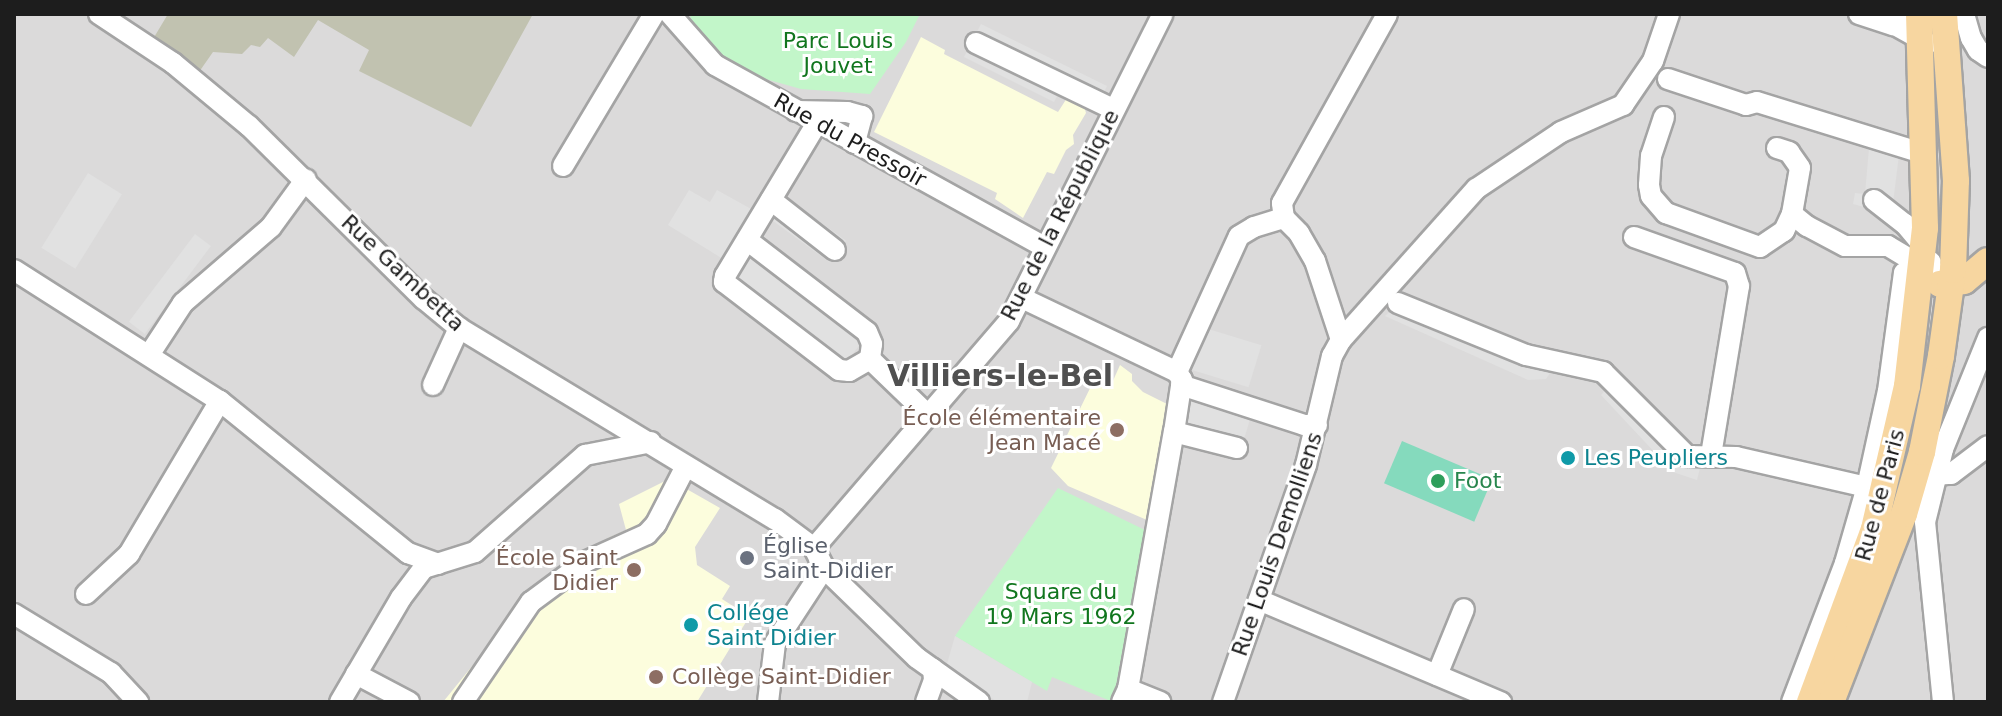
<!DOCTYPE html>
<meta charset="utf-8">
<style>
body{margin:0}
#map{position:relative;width:2002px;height:716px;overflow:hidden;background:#eeebe4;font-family:"DejaVu Sans",sans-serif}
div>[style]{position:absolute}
.residential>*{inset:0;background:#dbdada;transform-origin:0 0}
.education>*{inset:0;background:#fcfddd}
.construction>*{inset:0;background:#c1c2b0}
.park>*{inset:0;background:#c2f6c9}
.pitch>*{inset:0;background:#85dabd;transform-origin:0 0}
.parking>*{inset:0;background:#e1e1e1;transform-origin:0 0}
.roads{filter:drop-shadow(2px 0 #a4a4a4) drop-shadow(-2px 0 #a4a4a4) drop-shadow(0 2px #a4a4a4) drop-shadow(0 -2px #a4a4a4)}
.minor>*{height:20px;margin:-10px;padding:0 10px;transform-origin:10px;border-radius:10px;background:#fff}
.major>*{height:26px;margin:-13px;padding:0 13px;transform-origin:13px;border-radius:13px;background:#f7d6a0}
.dots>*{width:22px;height:22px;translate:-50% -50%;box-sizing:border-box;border:4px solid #fff;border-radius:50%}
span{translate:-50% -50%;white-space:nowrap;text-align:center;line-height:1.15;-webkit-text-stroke:6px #fff;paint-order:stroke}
.park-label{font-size:22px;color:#11761e}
.street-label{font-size:22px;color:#1d1d1d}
.education-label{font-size:22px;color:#785e54}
.right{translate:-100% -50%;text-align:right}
.left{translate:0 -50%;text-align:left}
.culture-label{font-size:22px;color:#0d838f}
.leisure-label{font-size:22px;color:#27864d}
.worship-label{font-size:22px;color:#5b616d}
.district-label{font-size:30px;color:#505050;font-weight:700}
.frame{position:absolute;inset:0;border:16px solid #1d1d1d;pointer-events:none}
</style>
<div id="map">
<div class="residential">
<i style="left:14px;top:14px;width:1974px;height:688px"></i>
</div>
<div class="education">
<i style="clip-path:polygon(921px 37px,945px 50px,944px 54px,1058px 112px,1067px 98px,1084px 106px,1086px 113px,1073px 135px,1074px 144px,1066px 150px,1054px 174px,1047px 172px,1023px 218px,995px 199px,997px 193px,874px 132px)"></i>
<i style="clip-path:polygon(1120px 365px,1132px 374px,1132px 381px,1143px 392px,1169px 405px,1147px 520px,1068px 486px,1051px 468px,1096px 376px,1112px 383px)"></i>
<i style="clip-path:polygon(669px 479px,720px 508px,695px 547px,697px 565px,730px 586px,722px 599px,744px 613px,746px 622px,697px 702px,443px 702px,517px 611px,608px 538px,626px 530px,619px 504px)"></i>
</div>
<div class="construction">
<i style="clip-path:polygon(168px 14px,533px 14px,471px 127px,359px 71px,369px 50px,318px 20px,294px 57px,268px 38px,260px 47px,251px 45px,242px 54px,213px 52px,199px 72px,153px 39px)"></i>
</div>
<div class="park">
<i style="clip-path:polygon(690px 14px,920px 14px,906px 42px,870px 94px,801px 89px,715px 65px,696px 45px)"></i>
<i style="clip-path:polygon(1058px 488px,1145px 530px,1113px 702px,1052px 677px,1047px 691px,955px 636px)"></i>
</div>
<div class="pitch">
<i style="left:1402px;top:441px;width:98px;height:46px;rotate:23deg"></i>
</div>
<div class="parking">
<i style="clip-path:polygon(981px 24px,1107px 86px,1101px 98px,1065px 80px,1054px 102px,964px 57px)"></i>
<i style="clip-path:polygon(1869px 148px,1899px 155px,1893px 203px,1875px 210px,1853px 204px,1855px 193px,1865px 194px)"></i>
<i style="left:88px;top:173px;width:40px;height:88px;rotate:32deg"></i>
<i style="clip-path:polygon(689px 190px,710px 202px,717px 190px,753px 210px,723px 259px,668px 225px)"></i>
<i style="left:783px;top:195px;width:78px;height:27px;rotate:36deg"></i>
<i style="left:195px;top:234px;width:20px;height:110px;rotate:37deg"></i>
<i style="left:748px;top:257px;width:142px;height:29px;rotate:37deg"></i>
<i style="clip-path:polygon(1394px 308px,1552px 370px,1546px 379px,1528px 380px,1385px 316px)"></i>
<i style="left:1205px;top:328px;width:59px;height:44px;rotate:17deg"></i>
<i style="clip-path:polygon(1609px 386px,1680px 460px,1700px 468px,1697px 480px,1673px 472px,1601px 395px)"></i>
<i style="left:1187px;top:393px;width:68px;height:36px;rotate:17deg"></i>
<i style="clip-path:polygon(955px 636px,1032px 682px,1027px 702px,998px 702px,945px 671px)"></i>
</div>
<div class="roads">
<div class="minor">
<i style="left:99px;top:14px;width:89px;rotate:33.5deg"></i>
<i style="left:173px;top:63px;width:99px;rotate:39.7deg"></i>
<i style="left:249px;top:126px;width:246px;rotate:44.7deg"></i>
<i style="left:424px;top:299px;width:45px;rotate:39.6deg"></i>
<i style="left:459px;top:328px;width:369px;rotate:31.2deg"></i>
<i style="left:775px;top:519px;width:49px;rotate:36.6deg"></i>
<i style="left:670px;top:14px;width:68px;rotate:48.6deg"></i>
<i style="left:715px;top:65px;width:377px;rotate:28.9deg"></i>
<i style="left:1859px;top:14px;width:36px;rotate:18deg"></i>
<i style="left:1893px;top:25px;width:15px"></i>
<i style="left:1964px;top:14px;width:25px;rotate:74deg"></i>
<i style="left:1971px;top:38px;width:14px;rotate:60deg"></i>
<i style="left:1978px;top:50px;width:12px;rotate:35deg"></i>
<i style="left:1895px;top:25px;width:38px;rotate:29deg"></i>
<i style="left:976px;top:43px;width:152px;rotate:25.7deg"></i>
<i style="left:1668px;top:79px;width:82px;rotate:18.4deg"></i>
<i style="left:1746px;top:105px;width:11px;rotate:-15deg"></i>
<i style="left:1757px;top:102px;width:176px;rotate:17.2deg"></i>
<i style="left:796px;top:111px;width:51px;rotate:1.1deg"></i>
<i style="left:847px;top:112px;width:16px;rotate:15deg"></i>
<i style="left:862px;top:116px;width:28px;rotate:105deg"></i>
<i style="left:1664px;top:117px;width:41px;rotate:108.4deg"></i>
<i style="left:1651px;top:156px;width:29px;rotate:94deg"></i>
<i style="left:1649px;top:185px;width:11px;rotate:80deg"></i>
<i style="left:1651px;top:196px;width:23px;rotate:49deg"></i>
<i style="left:1666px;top:213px;width:100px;rotate:19.9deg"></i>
<i style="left:1760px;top:247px;width:29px;rotate:-34deg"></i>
<i style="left:1784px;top:231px;width:19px;rotate:-65deg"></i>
<i style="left:1777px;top:148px;width:13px;rotate:18deg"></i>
<i style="left:1789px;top:152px;width:19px;rotate:55deg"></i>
<i style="left:1800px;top:168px;width:47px;rotate:99.9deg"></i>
<i style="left:1792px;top:214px;width:19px;rotate:39deg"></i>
<i style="left:1807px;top:226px;width:43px;rotate:27.8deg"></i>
<i style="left:1845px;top:246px;width:43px"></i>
<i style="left:1888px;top:246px;width:26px;rotate:31deg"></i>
<i style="left:1910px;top:259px;width:21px;rotate:8deg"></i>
<i style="left:563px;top:166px;width:177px;rotate:-59.1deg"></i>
<i style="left:771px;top:200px;width:81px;rotate:38deg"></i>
<i style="left:1874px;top:200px;width:39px;rotate:38deg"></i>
<i style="left:1905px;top:224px;width:30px;rotate:50deg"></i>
<i style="left:1634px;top:237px;width:107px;rotate:19.6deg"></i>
<i style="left:1735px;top:273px;width:14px;rotate:73deg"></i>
<i style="left:1739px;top:286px;width:171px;rotate:99.4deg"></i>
<i style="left:747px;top:240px;width:151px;rotate:37.5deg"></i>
<i style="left:867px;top:332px;width:13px;rotate:67deg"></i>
<i style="left:872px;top:344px;width:15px;rotate:98deg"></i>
<i style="left:870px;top:359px;width:24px;rotate:150deg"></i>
<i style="left:849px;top:371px;width:10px;rotate:-174deg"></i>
<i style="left:839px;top:370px;width:145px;rotate:-142.6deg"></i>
<i style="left:724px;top:282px;width:6px;rotate:-81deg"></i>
<i style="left:725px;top:276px;width:179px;rotate:-59deg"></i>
<i style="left:14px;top:270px;width:244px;rotate:32.5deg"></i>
<i style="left:220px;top:401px;width:242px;rotate:39deg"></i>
<i style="left:408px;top:553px;width:32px;rotate:20deg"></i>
<i style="left:1022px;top:298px;width:172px;rotate:25.5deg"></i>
<i style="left:1398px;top:303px;width:138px;rotate:22.1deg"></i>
<i style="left:1526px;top:355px;width:79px;rotate:12.4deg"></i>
<i style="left:1603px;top:372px;width:119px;rotate:45deg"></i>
<i style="left:1687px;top:456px;width:49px;rotate:1.2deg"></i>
<i style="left:1736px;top:457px;width:134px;rotate:12.9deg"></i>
<i style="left:1341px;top:340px;width:83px;rotate:-108.2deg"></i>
<i style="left:1315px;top:261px;width:32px;rotate:-120deg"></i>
<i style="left:1299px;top:233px;width:21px;rotate:-135deg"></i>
<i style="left:1284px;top:218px;width:15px;rotate:-98deg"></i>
<i style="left:1282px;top:203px;width:216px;rotate:-60.9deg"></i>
<i style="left:149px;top:355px;width:62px;rotate:-56.8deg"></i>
<i style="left:183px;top:303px;width:116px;rotate:-40.8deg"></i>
<i style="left:271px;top:227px;width:59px;rotate:-53.9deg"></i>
<i style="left:870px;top:359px;width:79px;rotate:44deg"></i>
<i style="left:433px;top:385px;width:63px;rotate:-65.5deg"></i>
<i style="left:1181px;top:385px;width:129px;rotate:18deg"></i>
<i style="left:1304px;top:425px;width:13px"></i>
<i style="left:1174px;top:432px;width:65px;rotate:14.3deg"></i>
<i style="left:1935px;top:475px;width:16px;rotate:-4deg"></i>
<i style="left:1951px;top:474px;width:46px;rotate:-37.1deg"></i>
<i style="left:814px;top:548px;width:299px;rotate:-49.3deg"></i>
<i style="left:1009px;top:321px;width:343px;rotate:-63.4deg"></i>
<i style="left:814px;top:548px;width:22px;rotate:63deg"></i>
<i style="left:824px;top:568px;width:129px;rotate:44.1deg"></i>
<i style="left:917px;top:658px;width:76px;rotate:35.4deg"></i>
<i style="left:86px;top:594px;width:59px;rotate:-42.9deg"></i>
<i style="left:129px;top:554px;width:178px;rotate:-59.3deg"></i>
<i style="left:1259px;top:600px;width:263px;rotate:22.9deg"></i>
<i style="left:14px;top:614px;width:114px;rotate:31.3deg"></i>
<i style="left:111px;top:673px;width:40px;rotate:47deg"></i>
<i style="left:356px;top:674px;width:60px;rotate:27.8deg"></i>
<i style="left:1437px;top:675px;width:71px;rotate:-67.8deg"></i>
<i style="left:1128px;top:689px;width:35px;rotate:22deg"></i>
<i style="left:340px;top:702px;width:121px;rotate:-59.6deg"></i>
<i style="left:401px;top:598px;width:38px;rotate:-53deg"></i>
<i style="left:424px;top:568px;width:53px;rotate:-17.4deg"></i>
<i style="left:475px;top:552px;width:147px;rotate:-41.4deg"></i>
<i style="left:585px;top:455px;width:67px;rotate:-11.1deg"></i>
<i style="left:463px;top:702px;width:121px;rotate:-55.8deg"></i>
<i style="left:531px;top:602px;width:67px;rotate:-36.5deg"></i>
<i style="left:585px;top:562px;width:68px;rotate:-24.3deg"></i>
<i style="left:647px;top:534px;width:13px;rotate:-48deg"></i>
<i style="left:656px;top:524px;width:65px;rotate:-62.7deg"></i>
<i style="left:768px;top:702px;width:59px;rotate:-83.2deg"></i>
<i style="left:775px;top:643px;width:90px;rotate:-56.8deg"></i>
<i style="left:926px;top:702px;width:23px;rotate:-70deg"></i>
<i style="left:934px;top:680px;width:11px;rotate:-95deg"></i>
<i style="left:1122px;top:702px;width:14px;rotate:-65deg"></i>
<i style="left:1128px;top:689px;width:261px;rotate:-79.9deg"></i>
<i style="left:1174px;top:432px;width:53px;rotate:-81.3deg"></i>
<i style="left:1182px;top:380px;width:9px;rotate:-122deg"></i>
<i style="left:1177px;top:372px;width:149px;rotate:-65.5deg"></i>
<i style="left:1239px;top:236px;width:17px;rotate:-31deg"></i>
<i style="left:1254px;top:227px;width:31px;rotate:-17deg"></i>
<i style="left:1223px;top:702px;width:251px;rotate:-70.7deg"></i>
<i style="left:1306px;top:465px;width:112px;rotate:-76.6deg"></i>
<i style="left:1332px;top:356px;width:18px;rotate:-61deg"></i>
<i style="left:1341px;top:340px;width:203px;rotate:-48.2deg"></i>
<i style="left:1476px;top:189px;width:102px;rotate:-33.8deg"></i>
<i style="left:1561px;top:132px;width:68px;rotate:-23.5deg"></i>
<i style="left:1623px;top:105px;width:53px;rotate:-55.7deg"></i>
<i style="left:1653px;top:61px;width:50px;rotate:-71.2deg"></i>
<i style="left:1792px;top:702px;width:149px;rotate:-69.1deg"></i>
<i style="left:1845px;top:563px;width:79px;rotate:-73.9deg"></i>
<i style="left:1867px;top:487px;width:98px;rotate:-77.7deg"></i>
<i style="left:1888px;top:391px;width:119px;rotate:-82.3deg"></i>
<i style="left:1904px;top:273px;width:49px;rotate:1.2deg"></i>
<i style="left:1943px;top:702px;width:181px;rotate:-95.7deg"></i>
<i style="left:1925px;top:522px;width:75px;rotate:-76.1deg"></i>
<i style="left:1943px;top:449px;width:120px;rotate:-67.9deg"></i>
</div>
<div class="major">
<i style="left:1940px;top:284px;width:24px;rotate:-7deg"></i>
<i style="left:1964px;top:281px;width:31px;rotate:-40deg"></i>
<i style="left:1810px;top:702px;width:184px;rotate:-69.7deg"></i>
<i style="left:1874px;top:529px;width:147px;rotate:-77deg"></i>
<i style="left:1907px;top:386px;width:159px;rotate:-83.5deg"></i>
<i style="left:1925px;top:228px;width:214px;rotate:-91.6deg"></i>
<i style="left:1831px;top:702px;width:202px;rotate:-68.8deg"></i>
<i style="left:1904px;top:514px;width:65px;rotate:-73.8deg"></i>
<i style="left:1922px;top:452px;width:98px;rotate:-78.8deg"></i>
<i style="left:1941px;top:356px;width:87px;rotate:-82.1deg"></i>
<i style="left:1953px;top:270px;width:89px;rotate:-88.1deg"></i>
<i style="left:1956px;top:181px;width:167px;rotate:-94.1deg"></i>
</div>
</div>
<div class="dots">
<i style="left:1117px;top:430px;background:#8d6e63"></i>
<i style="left:1568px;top:458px;background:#0f9aa8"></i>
<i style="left:1438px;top:481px;background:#2e9e5b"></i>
<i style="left:747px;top:558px;background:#6b7280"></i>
<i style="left:634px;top:570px;background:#8d6e63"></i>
<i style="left:691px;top:625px;background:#0f9aa8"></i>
<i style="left:656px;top:677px;background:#8d6e63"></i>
</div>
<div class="park-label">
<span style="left:838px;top:53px">Parc Louis<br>Jouvet</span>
<span style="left:1061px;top:604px">Square du<br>19 Mars 1962</span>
</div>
<div class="street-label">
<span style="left:850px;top:140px;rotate:29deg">Rue du Pressoir</span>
<span style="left:1060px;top:215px;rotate:-63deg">Rue de la République</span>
<span style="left:403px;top:273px;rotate:43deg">Rue Gambetta</span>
<span style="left:1880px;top:495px;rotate:-75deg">Rue de Paris</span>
<span style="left:1277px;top:544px;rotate:-71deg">Rue Louis Demolliens</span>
</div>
<div class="education-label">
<span class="right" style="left:1101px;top:430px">École élémentaire<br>Jean Macé</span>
<span class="right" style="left:618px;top:570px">École Saint<br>Didier</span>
<span class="left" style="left:672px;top:677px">Collège Saint-Didier</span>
</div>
<div class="culture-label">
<span class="left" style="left:1584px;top:458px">Les Peupliers</span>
<span class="left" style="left:707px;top:625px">Collége<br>Saint Didier</span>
</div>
<div class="leisure-label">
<span class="left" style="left:1454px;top:481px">Foot</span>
</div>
<div class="worship-label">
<span class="left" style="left:763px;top:558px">Église<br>Saint-Didier</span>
</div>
<div class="district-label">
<span style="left:1000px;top:376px">Villiers-le-Bel</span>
</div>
<div class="frame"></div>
</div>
